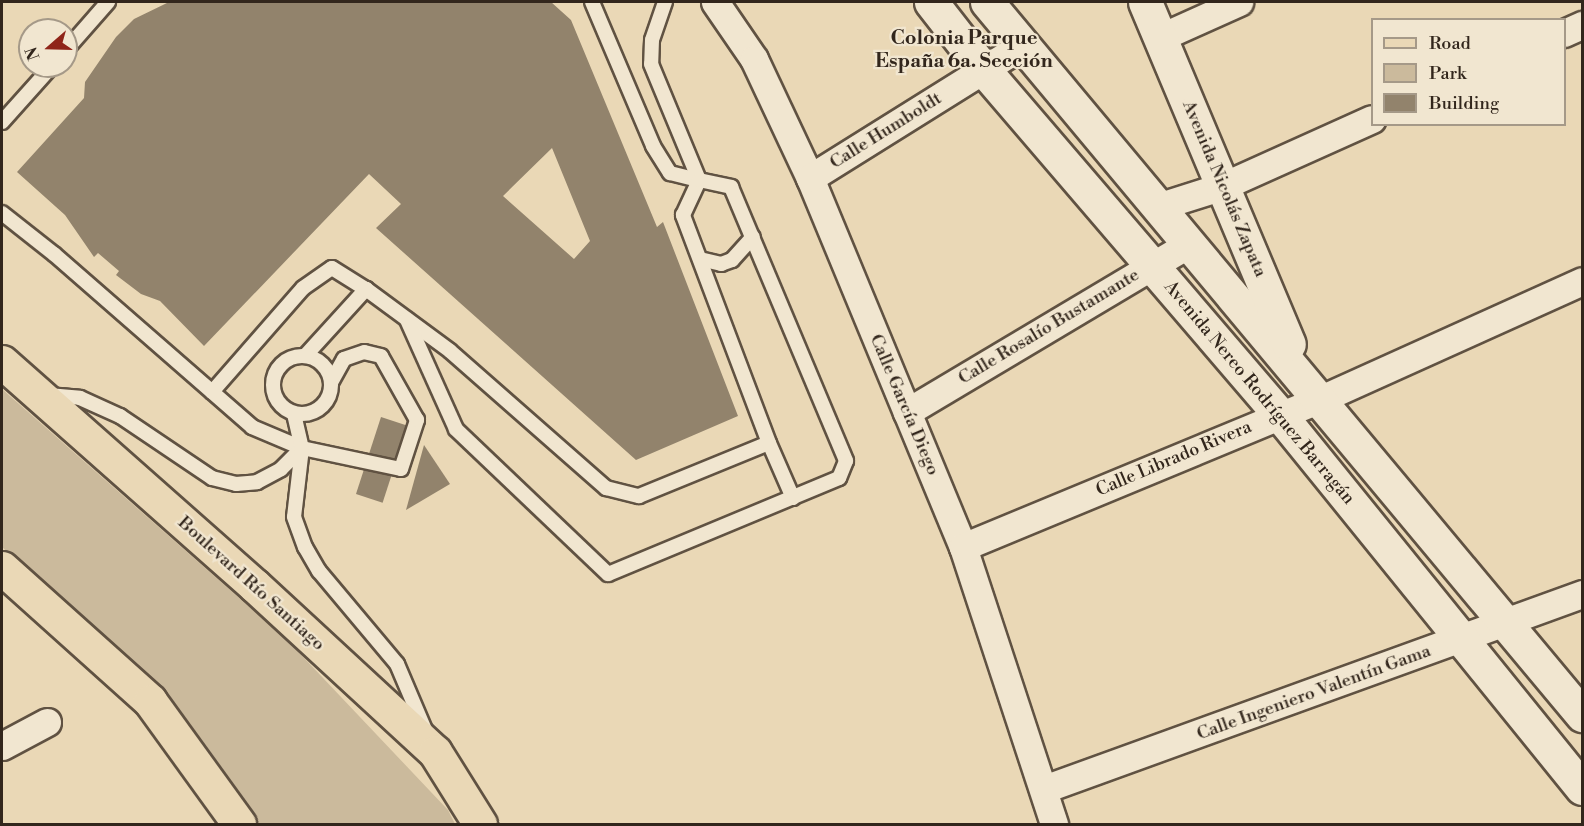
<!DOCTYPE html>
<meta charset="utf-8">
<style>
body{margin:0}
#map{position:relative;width:1584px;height:826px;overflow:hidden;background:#ead8b6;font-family:"Libre Bodoni",serif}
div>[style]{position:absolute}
.green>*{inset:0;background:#cbba9c}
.building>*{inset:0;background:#92836c;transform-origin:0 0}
.roads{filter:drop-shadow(2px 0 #605242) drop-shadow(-2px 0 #605242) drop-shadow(0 2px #605242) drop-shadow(0 -2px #605242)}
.service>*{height:14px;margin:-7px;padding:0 7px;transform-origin:7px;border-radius:7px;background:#f1e6d0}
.service>.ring{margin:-7px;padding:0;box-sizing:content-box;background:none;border:14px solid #f1e6d0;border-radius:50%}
.minor>*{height:27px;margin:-13.5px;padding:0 13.5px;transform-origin:13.5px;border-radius:13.5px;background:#f1e6d0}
.tertiary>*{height:33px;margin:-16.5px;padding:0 16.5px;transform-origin:16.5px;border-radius:16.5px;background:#f1e6d0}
.primary>*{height:33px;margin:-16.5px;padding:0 16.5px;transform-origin:16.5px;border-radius:16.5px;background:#ead8b6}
span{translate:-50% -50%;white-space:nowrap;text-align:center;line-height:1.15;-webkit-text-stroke:4.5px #f1e6d0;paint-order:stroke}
.street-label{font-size:18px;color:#32261c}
.neighbourhood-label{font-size:20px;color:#32261c;font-weight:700}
.frame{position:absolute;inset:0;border:3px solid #32261c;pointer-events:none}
.legend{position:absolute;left:1371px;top:18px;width:195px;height:108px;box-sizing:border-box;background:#f1e6d0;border:2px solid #a59988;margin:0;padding:8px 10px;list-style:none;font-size:18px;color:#32261c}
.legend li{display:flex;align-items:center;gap:12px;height:30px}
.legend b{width:30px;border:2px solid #a59988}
.north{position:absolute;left:18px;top:18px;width:60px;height:60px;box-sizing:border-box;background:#f1e6d0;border:2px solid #a59988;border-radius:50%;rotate:250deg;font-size:16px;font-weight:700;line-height:24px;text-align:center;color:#32261c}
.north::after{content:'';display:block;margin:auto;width:21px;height:27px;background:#8f2418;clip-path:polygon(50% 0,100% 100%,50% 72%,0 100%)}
</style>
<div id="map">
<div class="green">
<i style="clip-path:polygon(2px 389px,288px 641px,448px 810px,455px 824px,254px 824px,166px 697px,2px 547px)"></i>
</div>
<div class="building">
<i style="clip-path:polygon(evenodd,169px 2px,551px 2px,571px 20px,657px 227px,663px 222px,738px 416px,636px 460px,376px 228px,401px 204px,369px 174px,204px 346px,160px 301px,141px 294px,116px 275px,119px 271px,98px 253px,94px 257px,65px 215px,17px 172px,84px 98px,85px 82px,116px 37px,134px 19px,169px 2px,552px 148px,590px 241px,574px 259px,503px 196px,552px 148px)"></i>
<i style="left:381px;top:417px;width:28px;height:81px;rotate:18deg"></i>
<i style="clip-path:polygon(424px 445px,450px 484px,406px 510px)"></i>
</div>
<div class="roads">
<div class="service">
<i style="left:592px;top:2px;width:156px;rotate:67deg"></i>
<i style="left:653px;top:146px;width:32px;rotate:58deg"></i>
<i style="left:670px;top:173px;width:30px;rotate:14deg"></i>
<i style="left:665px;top:2px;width:40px;rotate:108.9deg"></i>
<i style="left:652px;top:40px;width:24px;rotate:92deg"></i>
<i style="left:651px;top:64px;width:126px;rotate:67.5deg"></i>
<i style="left:66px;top:50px;width:64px;rotate:-48.8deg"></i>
<i style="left:2px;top:122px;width:75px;rotate:-48.2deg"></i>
<i style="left:2px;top:213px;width:66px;rotate:38.3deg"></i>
<i style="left:54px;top:254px;width:263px;rotate:41.1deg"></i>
<i style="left:252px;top:427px;width:54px;rotate:22.8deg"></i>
<i style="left:302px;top:448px;width:101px;rotate:12deg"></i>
<i style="left:401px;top:469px;width:52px;rotate:-71.9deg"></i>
<i style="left:417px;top:420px;width:73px;rotate:-119.4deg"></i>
<i style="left:381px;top:356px;width:17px;rotate:-167deg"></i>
<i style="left:364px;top:352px;width:21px;rotate:161deg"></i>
<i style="left:344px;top:359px;width:26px;rotate:119deg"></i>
<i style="left:700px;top:259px;width:22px;rotate:13deg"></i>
<i style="left:721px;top:264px;width:12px;rotate:-20deg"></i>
<i style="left:732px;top:260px;width:31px;rotate:-48deg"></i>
<i class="ring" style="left:273px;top:356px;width:44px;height:44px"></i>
<i style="left:305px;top:356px;width:91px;rotate:-47.7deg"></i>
<i style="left:212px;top:392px;width:138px;rotate:-48.8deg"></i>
<i style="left:303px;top:288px;width:35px;rotate:-35deg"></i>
<i style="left:332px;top:268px;width:40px;rotate:32deg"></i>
<i style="left:366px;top:289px;width:104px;rotate:36.4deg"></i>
<i style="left:450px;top:351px;width:208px;rotate:41.3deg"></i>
<i style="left:606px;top:488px;width:34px;rotate:14deg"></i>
<i style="left:639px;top:496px;width:140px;rotate:-22.2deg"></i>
<i style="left:769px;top:443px;width:244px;rotate:-110.7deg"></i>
<i style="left:683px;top:215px;width:38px;rotate:-65deg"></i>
<i style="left:699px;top:180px;width:33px;rotate:12deg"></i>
<i style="left:731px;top:187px;width:297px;rotate:67.2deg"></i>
<i style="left:846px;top:461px;width:18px;rotate:112deg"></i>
<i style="left:839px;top:478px;width:250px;rotate:157.4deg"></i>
<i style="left:608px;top:574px;width:210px;rotate:-136.4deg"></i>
<i style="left:456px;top:429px;width:120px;rotate:-114.2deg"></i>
<i style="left:48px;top:395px;width:32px;rotate:5deg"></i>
<i style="left:80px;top:398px;width:44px;rotate:24.2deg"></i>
<i style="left:120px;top:416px;width:111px;rotate:34deg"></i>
<i style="left:212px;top:478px;width:25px;rotate:14deg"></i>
<i style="left:236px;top:484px;width:21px;rotate:-5deg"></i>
<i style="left:257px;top:482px;width:27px;rotate:-28deg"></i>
<i style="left:281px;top:469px;width:30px;rotate:-45deg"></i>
<i style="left:294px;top:414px;width:35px;rotate:77deg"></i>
<i style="left:302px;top:448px;width:69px;rotate:96.6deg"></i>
<i style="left:294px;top:517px;width:32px;rotate:70deg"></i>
<i style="left:305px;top:547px;width:28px;rotate:60deg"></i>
<i style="left:319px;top:571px;width:121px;rotate:50deg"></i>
<i style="left:397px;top:664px;width:72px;rotate:67deg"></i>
<i style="left:769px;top:443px;width:60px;rotate:66.4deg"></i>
</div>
<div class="minor">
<i style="left:715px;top:2px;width:69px;rotate:55.6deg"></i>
<i style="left:754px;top:59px;width:132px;rotate:64.8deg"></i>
<i style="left:810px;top:178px;width:253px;rotate:67.5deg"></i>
<i style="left:907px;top:412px;width:146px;rotate:67.5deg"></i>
<i style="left:963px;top:547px;width:292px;rotate:71.8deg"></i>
<i style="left:1564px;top:33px;width:20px;rotate:-24deg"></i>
<i style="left:1159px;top:38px;width:88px;rotate:-24.2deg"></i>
<i style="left:810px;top:178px;width:251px;rotate:-32deg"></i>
<i style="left:1160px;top:206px;width:66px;rotate:-17.6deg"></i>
<i style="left:1223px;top:186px;width:163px;rotate:-24.2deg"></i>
<i style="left:907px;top:412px;width:330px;rotate:-30.8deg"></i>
<i style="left:963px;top:547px;width:387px;rotate:-22.5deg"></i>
<i style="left:1321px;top:399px;width:286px;rotate:-24.3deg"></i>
<i style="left:2px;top:746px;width:51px;rotate:-28.1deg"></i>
<i style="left:1044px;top:789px;width:572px;rotate:-19.92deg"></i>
</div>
<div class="tertiary">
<i style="left:931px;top:2px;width:88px;rotate:52deg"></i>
<i style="left:985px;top:71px;width:453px;rotate:49.4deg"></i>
<i style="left:1280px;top:415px;width:480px;rotate:51deg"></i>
<i style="left:987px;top:2px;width:929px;rotate:50.15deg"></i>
<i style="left:1145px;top:2px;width:371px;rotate:67.2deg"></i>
</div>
<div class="primary">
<i style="left:2px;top:362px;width:337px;rotate:41.5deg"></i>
<i style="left:254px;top:585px;width:246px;rotate:42.7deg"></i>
<i style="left:435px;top:752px;width:85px;rotate:58deg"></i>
<i style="left:2px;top:568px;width:199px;rotate:41.9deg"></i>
<i style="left:150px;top:701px;width:152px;rotate:54.1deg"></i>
</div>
</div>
<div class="street-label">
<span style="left:886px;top:131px;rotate:-32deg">Calle Humboldt</span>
<span style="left:1224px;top:189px;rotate:67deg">Avenida Nicolás Zapata</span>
<span style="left:1049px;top:327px;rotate:-31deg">Calle Rosalío Bustamante</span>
<span style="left:1259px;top:393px;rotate:50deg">Avenida Nereo Rodríguez Barragán</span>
<span style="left:904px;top:405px;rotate:67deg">Calle García Diego</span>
<span style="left:1174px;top:459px;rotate:-23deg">Calle Librado Rivera</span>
<span style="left:251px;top:584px;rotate:42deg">Boulevard Río Santiago</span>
<span style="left:1314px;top:693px;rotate:-20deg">Calle Ingeniero Valentín Gama</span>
</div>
<div class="neighbourhood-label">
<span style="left:964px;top:50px">Colonia Parque<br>España 6a. Sección</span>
</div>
<div class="frame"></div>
<ul class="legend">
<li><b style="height:8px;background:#ead8b6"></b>Road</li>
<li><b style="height:16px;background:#cbba9c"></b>Park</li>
<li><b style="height:16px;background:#92836c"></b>Building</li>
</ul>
<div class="north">N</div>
</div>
